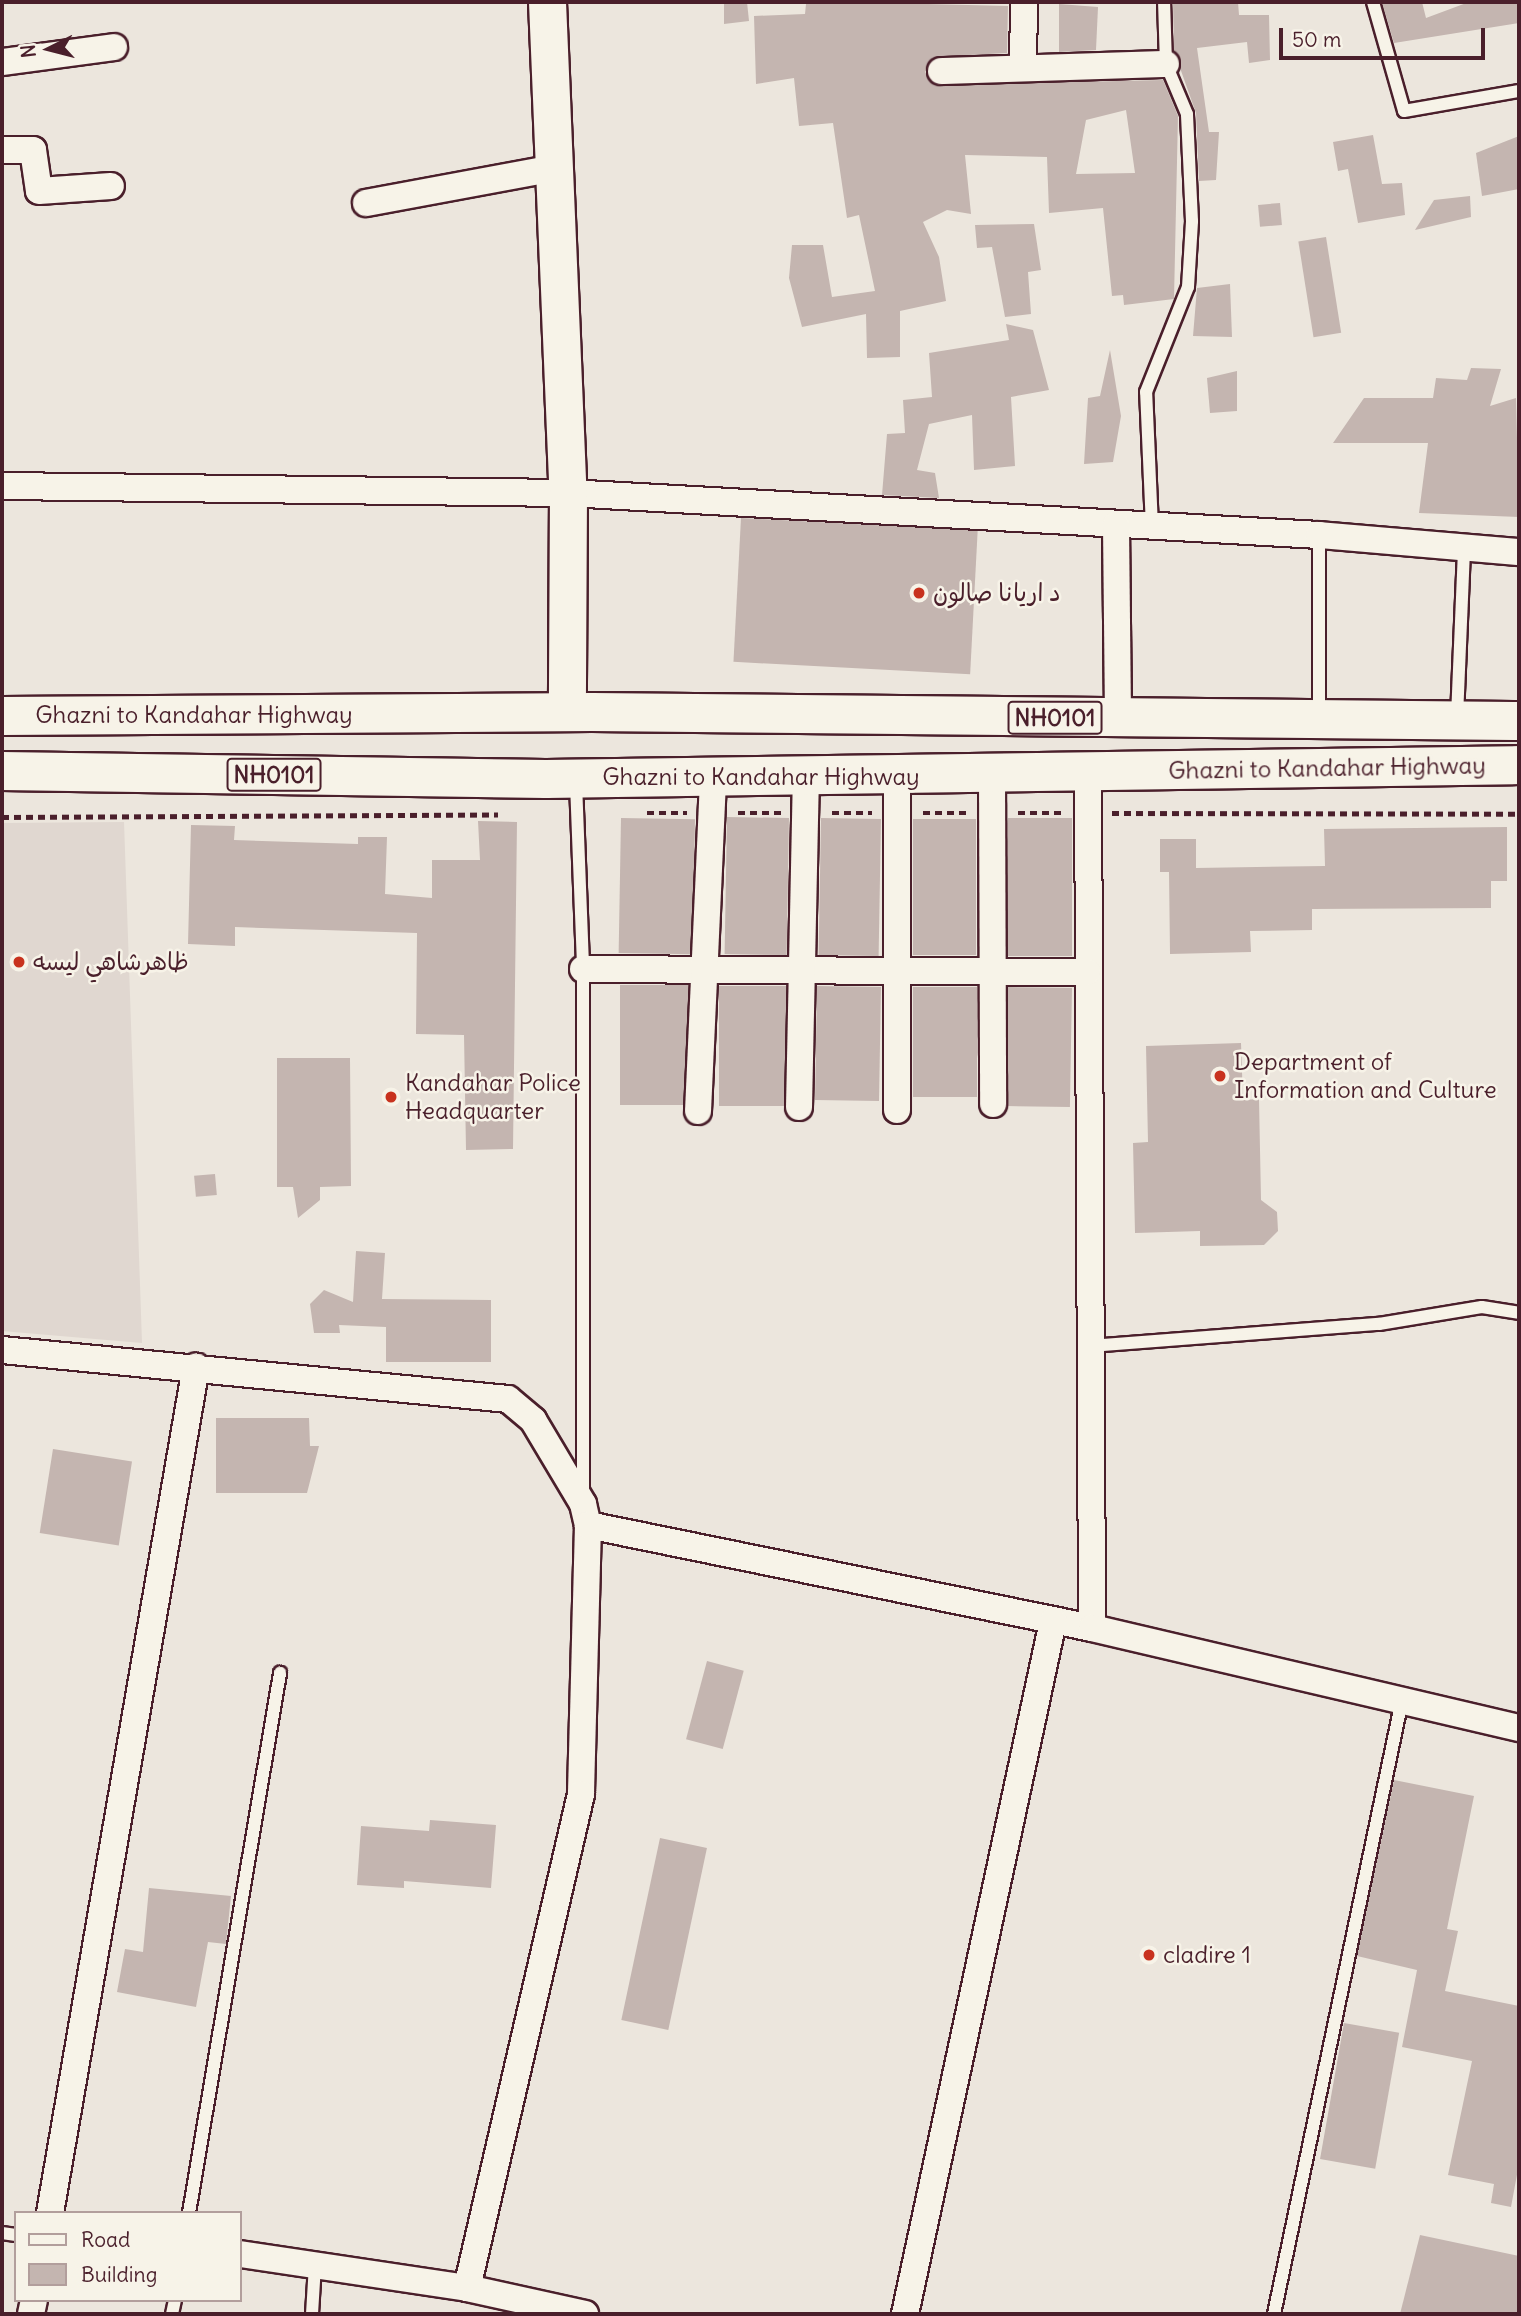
<!DOCTYPE html>
<meta charset="utf-8">
<style>
body{margin:0}
#map{position:relative;width:1521px;height:2316px;overflow:hidden;background:#ece6dd;font-family:Delius,"Playpen Sans Arabic",sans-serif}
div>[style]{position:absolute}
.built>*{inset:0;background:#e0d7d0}
.building>*{inset:0;background:#c4b5b0;transform-origin:0 0}
.path>*{height:4.5px;margin-top:-2.25px;transform-origin:0;background:repeating-linear-gradient(90deg,#4a1f2b 0 7px,transparent 0 12px)}
.roads{filter:drop-shadow(2px 0 #4a1f2b) drop-shadow(-2px 0 #4a1f2b) drop-shadow(0 2px #4a1f2b) drop-shadow(0 -2px #4a1f2b)}
.lane>*{height:12px;margin:-6px;padding:0 6px;transform-origin:6px;border-radius:6px;background:#f7f3e8}
.street>*{height:26px;margin:-13px;padding:0 13px;transform-origin:13px;border-radius:13px;background:#f7f3e8}
.secondary>*{height:37px;margin:-18.5px;padding:0 18.5px;transform-origin:18.5px;border-radius:18.5px;background:#f7f3e8}
.highway>*{height:38px;margin:-19px;padding:0 19px;transform-origin:19px;border-radius:19px;background:#f7f3e8}
.dots>*{width:19px;height:19px;translate:-50% -50%;box-sizing:border-box;border:4px solid #f7f3e8;border-radius:50%}
span{translate:-50% -50%;white-space:nowrap;text-align:center;line-height:1.15;-webkit-text-stroke:5px #f7f3e8;paint-order:stroke}
.shield-label span{padding:2px 5px;background:#f7f3e8;border:2px solid;border-radius:5px;-webkit-text-stroke-width:0}
.shield-label{font-size:23px;color:#4a1f2b;font-weight:700}
.poi-label{font-size:24px;color:#4a1f2b}
.left{translate:0 -50%;text-align:left}
.street-label{font-size:24px;color:#4a1f2b}
.frame{position:absolute;inset:0;border:4px solid #4a1f2b;pointer-events:none}
.legend{position:absolute;left:14px;top:2211px;width:228px;height:91px;box-sizing:border-box;background:#f7f3e8;border:2px solid #b29e9c;margin:0;padding:9px 12px;list-style:none;font-size:21px;color:#4a1f2b}
.legend li{display:flex;align-items:center;gap:14px;height:35px}
.legend b{width:35px;border:2px solid #b29e9c}
.north{position:absolute;left:14px;top:14px;width:70px;height:70px;-webkit-text-stroke:5px #f7f3e8;paint-order:stroke;rotate:264deg;font-size:19px;font-weight:700;line-height:28px;text-align:center;color:#4a1f2b}
.north::after{content:'';display:block;margin:auto;width:24px;height:32px;background:#4a1f2b;clip-path:polygon(50% 0,100% 100%,50% 72%,0 100%)}
.scale{position:absolute;left:1279px;top:28px;width:206px;height:32px;box-sizing:border-box;border:4px solid #4a1f2b;border-top:0;padding-left:9px;font-size:21px;line-height:24px;white-space:nowrap;color:#4a1f2b;-webkit-text-stroke:5px #f7f3e8;paint-order:stroke}
</style>
<div id="map">
<div class="built">
<i style="clip-path:polygon(124px 822px,142px 1343px,2px 1331px,2px 823px)"></i>
</div>
<div class="building">
<i style="clip-path:polygon(724px 2px,747px 2px,749px 21px,724px 24px)"></i>
<i style="clip-path:polygon(evenodd,848px 2px,1008px 6px,1007px 53px,933px 57px,925px 72px,934px 85px,1163px 80px,1178px 116px,1174px 299px,1124px 305px,1123px 295px,1112px 296px,1103px 208px,1049px 213px,1047px 157px,965px 155px,971px 214px,947px 210px,923px 222px,939px 257px,946px 301px,900px 311px,900px 357px,867px 358px,866px 314px,802px 327px,789px 278px,792px 245px,823px 245px,832px 297px,875px 291px,859px 215px,847px 218px,833px 123px,799px 126px,794px 78px,756px 84px,754px 16px,805px 14px,806px 4px,848px 2px,1126px 110px,1135px 173px,1076px 174px,1086px 120px,1126px 110px)"></i>
<i style="clip-path:polygon(1173px 2px,1238px 2px,1239px 15px,1269px 15px,1270px 60px,1249px 63px,1247px 42px,1197px 48px,1209px 132px,1219px 132px,1216px 180px,1199px 181px,1196px 113px,1174px 51px)"></i>
<i style="clip-path:polygon(1382px 2px,1422px 2px,1426px 18px,1469px 2px,1519px 2px,1519px 23px,1394px 43px)"></i>
<i style="clip-path:polygon(1059px 4px,1098px 7px,1096px 50px,1059px 52px)"></i>
<i style="clip-path:polygon(1373px 135px,1382px 184px,1402px 183px,1405px 215px,1358px 223px,1348px 169px,1338px 171px,1333px 142px)"></i>
<i style="clip-path:polygon(1519px 136px,1519px 189px,1482px 196px,1476px 153px)"></i>
<i style="clip-path:polygon(1470px 196px,1471px 217px,1415px 230px,1434px 200px)"></i>
<i style="left:1280px;top:203px;width:22px;height:22px;rotate:85deg"></i>
<i style="clip-path:polygon(1034px 224px,1041px 270px,1028px 272px,1031px 314px,1005px 317px,992px 247px,977px 248px,975px 225px)"></i>
<i style="left:1326px;top:237px;width:97px;height:28px;rotate:81deg"></i>
<i style="clip-path:polygon(1230px 284px,1232px 337px,1193px 336px,1197px 288px)"></i>
<i style="clip-path:polygon(1006px 324px,1033px 330px,1049px 390px,1011px 397px,1015px 466px,974px 470px,972px 415px,929px 424px,917px 470px,935px 473px,939px 498px,882px 495px,887px 434px,905px 433px,903px 400px,932px 397px,929px 353px,1009px 340px)"></i>
<i style="clip-path:polygon(1110px 350px,1121px 416px,1113px 462px,1084px 464px,1088px 398px,1100px 396px)"></i>
<i style="clip-path:polygon(1471px 368px,1501px 369px,1490px 406px,1516px 398px,1519px 517px,1419px 513px,1428px 443px,1333px 443px,1364px 398px,1433px 398px,1436px 378px,1467px 380px)"></i>
<i style="clip-path:polygon(1237px 371px,1237px 411px,1210px 413px,1207px 378px)"></i>
<i style="left:741px;top:518px;width:237px;height:144px;rotate:3deg"></i>
<i style="left:727px;top:817px;width:62px;height:137px;rotate:1deg"></i>
<i style="left:621px;top:818px;width:74px;height:135px;rotate:1deg"></i>
<i style="left:821px;top:818px;width:60px;height:137px;rotate:1deg"></i>
<i style="left:1008px;top:818px;width:64px;height:138px"></i>
<i style="left:913px;top:819px;width:63px;height:136px"></i>
<i style="clip-path:polygon(478px 821px,517px 822px,513px 1149px,466px 1150px,464px 1035px,416px 1034px,417px 933px,235px 927px,235px 946px,188px 944px,191px 825px,235px 826px,234px 840px,358px 844px,358px 837px,387px 837px,385px 894px,432px 898px,432px 860px,480px 860px)"></i>
<i style="clip-path:polygon(1507px 827px,1507px 881px,1491px 881px,1491px 908px,1312px 909px,1312px 930px,1250px 931px,1251px 952px,1170px 954px,1169px 872px,1160px 872px,1160px 839px,1196px 839px,1196px 868px,1325px 866px,1324px 829px)"></i>
<i style="left:620px;top:985px;width:68px;height:120px"></i>
<i style="left:719px;top:986px;width:67px;height:120px"></i>
<i style="left:817px;top:986px;width:64px;height:114px;rotate:1deg"></i>
<i style="left:913px;top:987px;width:64px;height:110px"></i>
<i style="left:1008px;top:987px;width:64px;height:119px;rotate:1deg"></i>
<i style="clip-path:polygon(1241px 1043px,1243px 1100px,1259px 1099px,1261px 1200px,1277px 1212px,1278px 1231px,1264px 1245px,1200px 1246px,1200px 1231px,1135px 1233px,1133px 1143px,1148px 1142px,1146px 1046px)"></i>
<i style="clip-path:polygon(277px 1058px,350px 1058px,351px 1186px,320px 1187px,320px 1200px,298px 1218px,293px 1187px,277px 1187px)"></i>
<i style="left:215px;top:1174px;width:21px;height:21px;rotate:85deg"></i>
<i style="clip-path:polygon(356px 1251px,385px 1253px,382px 1299px,491px 1300px,491px 1362px,386px 1362px,386px 1327px,339px 1325px,340px 1333px,314px 1333px,310px 1304px,324px 1290px,353px 1302px)"></i>
<i style="clip-path:polygon(216px 1418px,309px 1418px,310px 1446px,319px 1446px,307px 1493px,216px 1493px)"></i>
<i style="left:53px;top:1449px;width:80px;height:85px;rotate:9deg"></i>
<i style="left:707px;top:1661px;width:38px;height:81px;rotate:15deg"></i>
<i style="clip-path:polygon(1394px 1780px,1474px 1796px,1447px 1929px,1458px 1931px,1445px 1991px,1519px 2006px,1519px 2164px,1511px 2207px,1491px 2203px,1494px 2184px,1448px 2175px,1472px 2061px,1402px 2047px,1417px 1970px,1357px 1956px)"></i>
<i style="clip-path:polygon(430px 1820px,496px 1825px,491px 1888px,404px 1881px,404px 1888px,357px 1885px,361px 1826px,429px 1831px)"></i>
<i style="left:660px;top:1838px;width:48px;height:186px;rotate:12deg"></i>
<i style="clip-path:polygon(149px 1888px,231px 1896px,226px 1944px,208px 1942px,196px 2007px,117px 1992px,125px 1949px,143px 1952px)"></i>
<i style="left:1344px;top:2023px;width:56px;height:138px;rotate:10deg"></i>
<i style="clip-path:polygon(1420px 2235px,1519px 2256px,1519px 2314px,1400px 2314px)"></i>
</div>
<div class="path">
<i style="left:647px;top:813px;width:40px"></i>
<i style="left:738px;top:813px;width:43px"></i>
<i style="left:832px;top:813px;width:40px"></i>
<i style="left:923px;top:813px;width:44px"></i>
<i style="left:1018px;top:813px;width:43px"></i>
<i style="left:1112px;top:813px;width:407px;rotate:0.1deg"></i>
<i style="left:2px;top:817px;width:496px;rotate:-0.3deg"></i>
</div>
<div class="roads">
<div class="lane">
<i style="left:1373px;top:2px;width:113px;rotate:74.1deg"></i>
<i style="left:1404px;top:111px;width:117px;rotate:-9.9deg"></i>
<i style="left:1152px;top:527px;width:135px;rotate:-92.5deg"></i>
<i style="left:1146px;top:392px;width:113px;rotate:-68.2deg"></i>
<i style="left:1188px;top:287px;width:66px;rotate:-86.5deg"></i>
<i style="left:1192px;top:221px;width:107px;rotate:-92.7deg"></i>
<i style="left:1187px;top:114px;width:54px;rotate:-112.8deg"></i>
<i style="left:1166px;top:64px;width:62px;rotate:-91.8deg"></i>
<i style="left:1319px;top:717px;width:182px;rotate:-90deg"></i>
<i style="left:1457px;top:717px;width:169px;rotate:-87.6deg"></i>
<i style="left:576px;top:783px;width:186px;rotate:87.8deg"></i>
<i style="left:583px;top:969px;width:524px;rotate:90deg"></i>
<i style="left:1090px;top:1346px;width:290px;rotate:-4.4deg"></i>
<i style="left:1379px;top:1324px;width:104px;rotate:-9.4deg"></i>
<i style="left:1482px;top:1307px;width:37px;rotate:9deg"></i>
<i style="left:189px;top:2213px;width:548px;rotate:-80.43deg"></i>
<i style="left:2px;top:2233px;width:14px;rotate:8deg"></i>
<i style="left:172px;top:2314px;width:14px;rotate:-78deg"></i>
<i style="left:312px;top:2314px;width:49px;rotate:-86.5deg"></i>
<i style="left:1274px;top:2314px;width:627px;rotate:-78.22deg"></i>
</div>
<div class="street">
<i style="left:2px;top:62px;width:113px;rotate:-7.6deg"></i>
<i style="left:1023px;top:66px;width:64px;rotate:-89.1deg"></i>
<i style="left:941px;top:71px;width:225px;rotate:-1.8deg"></i>
<i style="left:2px;top:150px;width:31px"></i>
<i style="left:33px;top:150px;width:41px;rotate:81.7deg"></i>
<i style="left:39px;top:191px;width:72px;rotate:-4deg"></i>
<i style="left:366px;top:203px;width:192px;rotate:-10.5deg"></i>
<i style="left:2px;top:486px;width:566px;rotate:0.71deg"></i>
<i style="left:568px;top:493px;width:752px;rotate:3.2deg"></i>
<i style="left:1319px;top:535px;width:201px;rotate:4.9deg"></i>
<i style="left:1116px;top:525px;width:194px;rotate:89.4deg"></i>
<i style="left:1088px;top:774px;width:854px;rotate:89.73deg"></i>
<i style="left:897px;top:775px;width:335px;rotate:90deg"></i>
<i style="left:992px;top:775px;width:329px;rotate:89.8deg"></i>
<i style="left:583px;top:969px;width:504px;rotate:0.34deg"></i>
<i style="left:799px;top:1107px;width:332px;rotate:-88.8deg"></i>
<i style="left:698px;top:1111px;width:335px;rotate:-87.4deg"></i>
<i style="left:2px;top:1350px;width:508px;rotate:5.53deg"></i>
<i style="left:508px;top:1399px;width:33px;rotate:40deg"></i>
<i style="left:533px;top:1420px;width:98px;rotate:59.2deg"></i>
<i style="left:583px;top:1504px;width:22px;rotate:77deg"></i>
<i style="left:588px;top:1525px;width:269px;rotate:91.5deg"></i>
<i style="left:581px;top:1794px;width:507px;rotate:102.99deg"></i>
<i style="left:588px;top:1525px;width:514px;rotate:11.55deg"></i>
<i style="left:1092px;top:1628px;width:439px;rotate:13.2deg"></i>
<i style="left:50px;top:2213px;width:859px;rotate:-80.21deg"></i>
<i style="left:240px;top:2254px;width:230px;rotate:8.5deg"></i>
<i style="left:467px;top:2288px;width:121px;rotate:12.4deg"></i>
<i style="left:31px;top:2314px;width:14px;rotate:-78deg"></i>
<i style="left:905px;top:2314px;width:709px;rotate:-77.94deg"></i>
</div>
<div class="secondary">
<i style="left:547px;top:2px;width:491px;rotate:87.6deg"></i>
<i style="left:568px;top:493px;width:219px;rotate:90.3deg"></i>
</div>
<div class="highway">
<i style="left:2px;top:716px;width:590px;rotate:-0.39deg"></i>
<i style="left:592px;top:712px;width:927px;rotate:0.56deg"></i>
<i style="left:2px;top:771px;width:544px;rotate:0.84deg"></i>
<i style="left:546px;top:779px;width:973px;rotate:-0.82deg"></i>
</div>
</div>
<div class="dots">
<i style="left:919px;top:593px;background:#c8321e"></i>
<i style="left:19px;top:962px;background:#c8321e"></i>
<i style="left:1220px;top:1076px;background:#c8321e"></i>
<i style="left:391px;top:1097px;background:#c8321e"></i>
<i style="left:1149px;top:1955px;background:#c8321e"></i>
</div>
<div class="shield-label">
<span style="left:1055px;top:718px">NH0101</span>
<span style="left:274px;top:775px">NH0101</span>
</div>
<div class="poi-label">
<span class="left" style="left:933px;top:593px">د اریانا صالون</span>
<span class="left" style="left:33px;top:962px">ظاهرشاهي لیسه</span>
<span class="left" style="left:1234px;top:1076px">Department of<br>Information and Culture</span>
<span class="left" style="left:405px;top:1097px">Kandahar Police<br>Headquarter</span>
<span class="left" style="left:1163px;top:1955px">cladire 1</span>
</div>
<div class="street-label">
<span style="left:194px;top:715px">Ghazni to Kandahar Highway</span>
<span style="left:1327px;top:768px;rotate:-1deg">Ghazni to Kandahar Highway</span>
<span style="left:761px;top:777px">Ghazni to Kandahar Highway</span>
</div>
<div class="frame"></div>
<ul class="legend">
<li><b style="height:9px;background:#f7f3e8"></b>Road</li>
<li><b style="height:19px;background:#c4b5b0"></b>Building</li>
</ul>
<div class="north">N</div>
<div class="scale">50 m</div>
</div>
